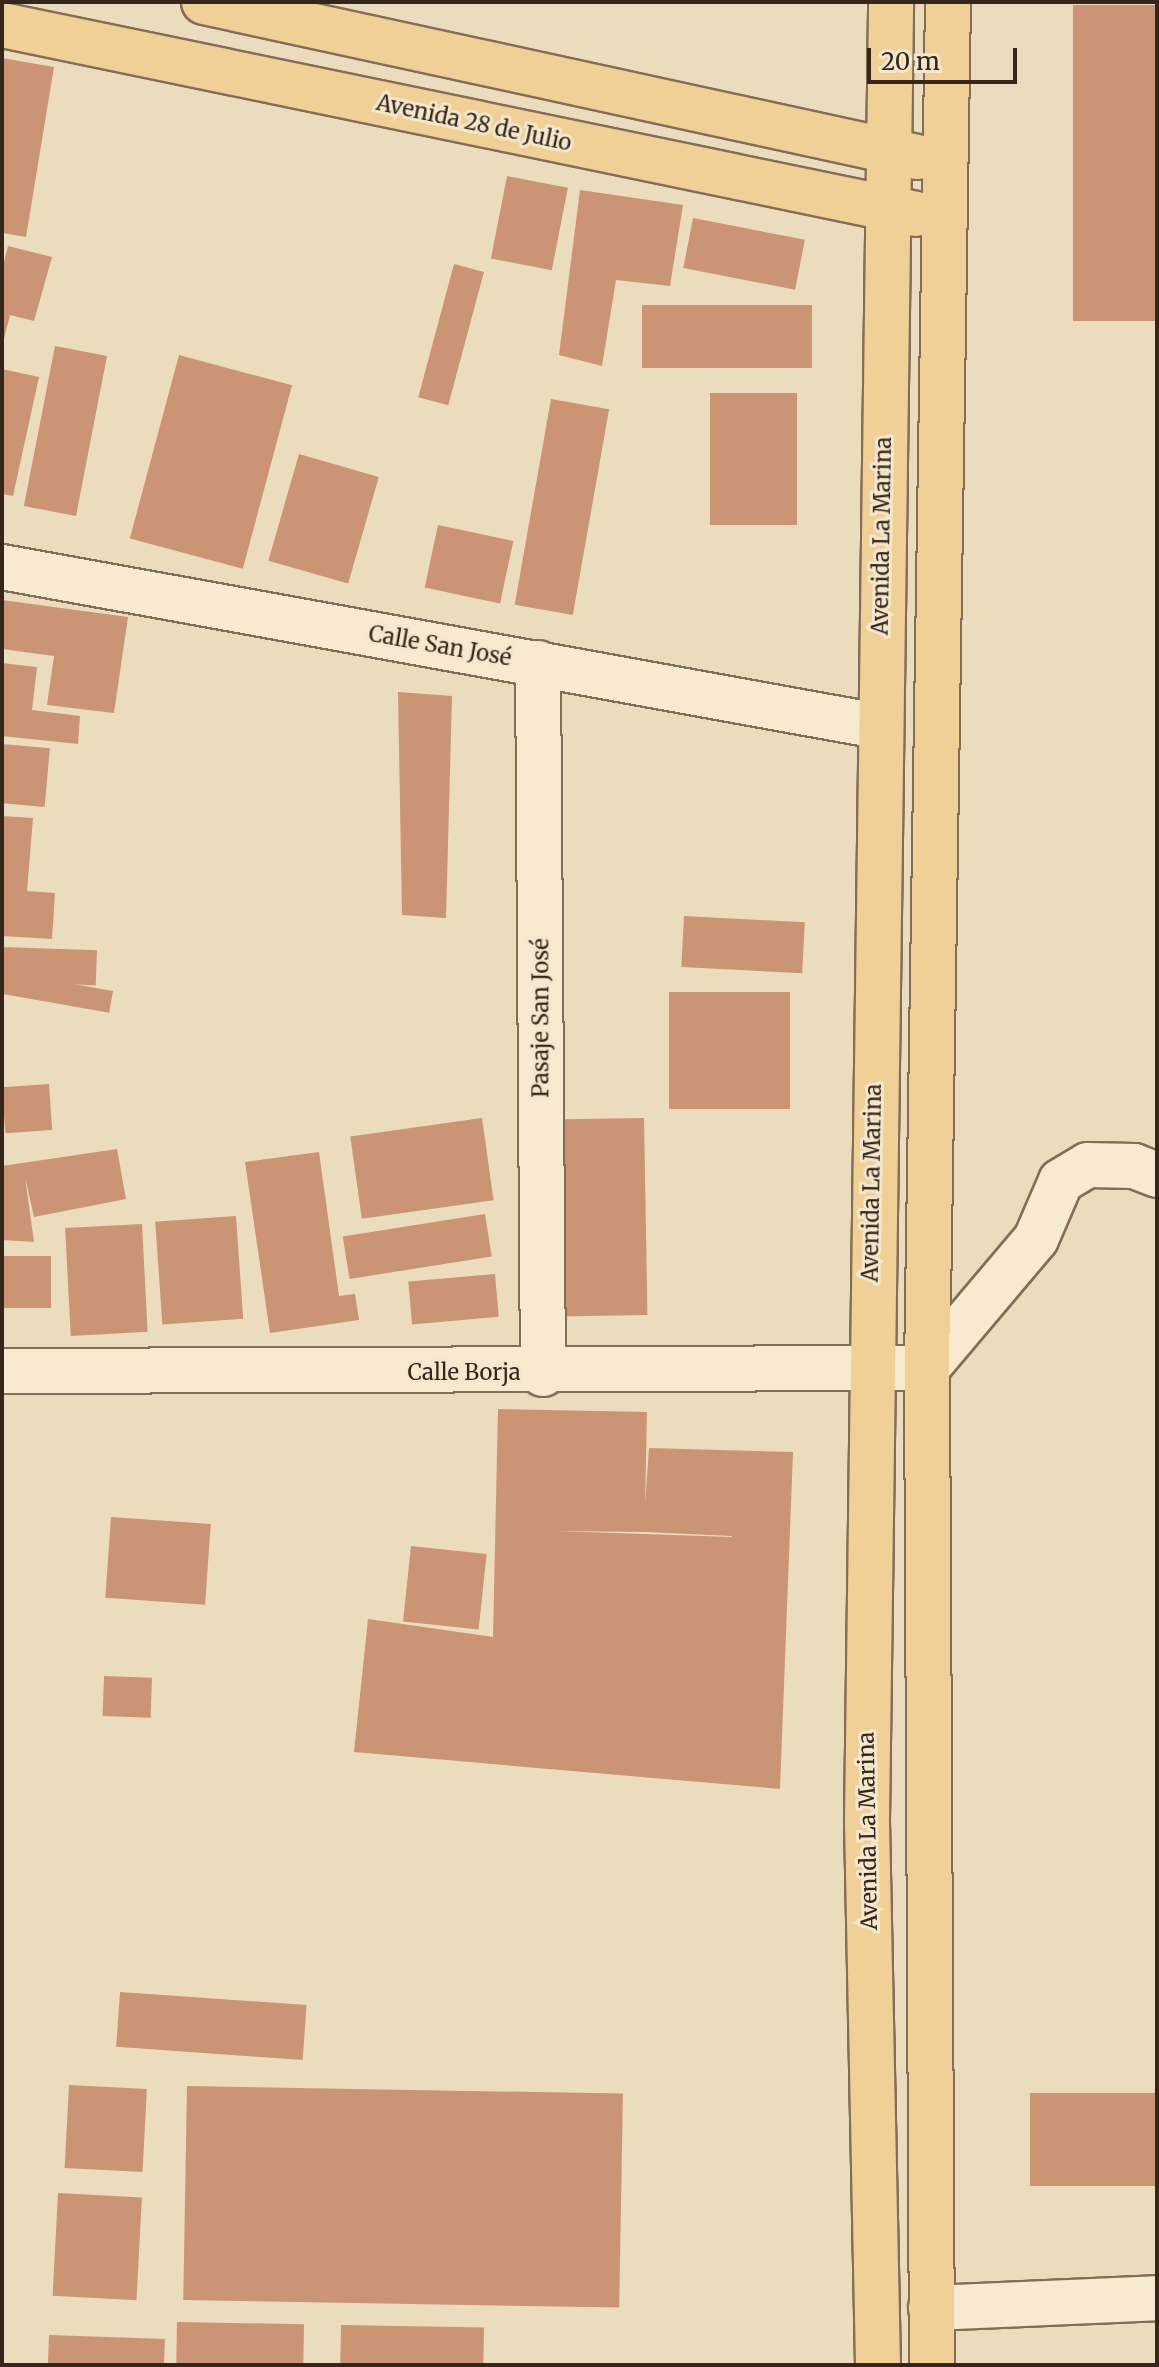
<!DOCTYPE html>
<meta charset="utf-8">
<style>
body{margin:0}
#map{position:relative;width:1159px;height:2367px;overflow:hidden;background:#ecdcbe;font-family:Merriweather,serif}
div>[style]{position:absolute}
.building>*{inset:0;background:#ca9475;transform-origin:0 0}
.roads{filter:drop-shadow(2px 0 #846d58) drop-shadow(-2px 0 #846d58) drop-shadow(0 2px #846d58) drop-shadow(0 -2px #846d58)}
.minor>*{height:44px;margin:-22px;padding:0 22px;transform-origin:22px;border-radius:22px;background:#f7ead1}
.major>*{height:44px;margin:-22px;padding:0 22px;transform-origin:22px;border-radius:22px;background:#f0d096}
span{translate:-50% -50%;white-space:nowrap;text-align:center;line-height:1.15;-webkit-text-stroke:6px #f4e7cd;paint-order:stroke}
.street-label{font-size:22px;color:#34261c}
.frame{position:absolute;inset:0;border:4px solid #34261c;pointer-events:none}
.scale{position:absolute;left:867px;top:48px;width:150px;height:36px;box-sizing:border-box;border:4px solid #34261c;border-top:0;padding-left:10px;font-size:24px;line-height:28px;white-space:nowrap;color:#34261c;-webkit-text-stroke:6px #f4e7cd;paint-order:stroke}
</style>
<div id="map">
<div class="building">
<i style="left:1073px;top:5px;width:84px;height:316px"></i>
<i style="clip-path:polygon(2px 58px,54px 67px,26px 237px,2px 233px)"></i>
<i style="left:507px;top:176px;width:62px;height:84px;rotate:11deg"></i>
<i style="clip-path:polygon(580px 190px,683px 205px,670px 286px,616px 280px,602px 366px,559px 355px)"></i>
<i style="left:693px;top:218px;width:114px;height:51px;rotate:11deg"></i>
<i style="clip-path:polygon(8px 246px,52px 257px,34px 321px,10px 315px,3px 343px,2px 270px)"></i>
<i style="left:454px;top:264px;width:31px;height:138px;rotate:15deg"></i>
<i style="left:642px;top:305px;width:170px;height:63px"></i>
<i style="left:55px;top:346px;width:53px;height:163px;rotate:11deg"></i>
<i style="left:179px;top:355px;width:117px;height:190px;rotate:15deg"></i>
<i style="clip-path:polygon(2px 369px,39px 377px,13px 496px,2px 494px)"></i>
<i style="left:710px;top:393px;width:87px;height:132px"></i>
<i style="left:551px;top:399px;width:59px;height:209px;rotate:10deg"></i>
<i style="left:299px;top:454px;width:83px;height:111px;rotate:16deg"></i>
<i style="left:438px;top:525px;width:77px;height:64px;rotate:12deg"></i>
<i style="clip-path:polygon(2px 600px,128px 617px,114px 713px,47px 705px,54px 656px,2px 649px)"></i>
<i style="clip-path:polygon(2px 663px,37px 667px,32px 710px,80px 716px,78px 744px,2px 736px)"></i>
<i style="clip-path:polygon(398px 692px,452px 696px,446px 918px,402px 915px)"></i>
<i style="left:2px;top:744px;width:48px;height:59px;rotate:5deg"></i>
<i style="clip-path:polygon(2px 816px,33px 818px,27px 891px,55px 893px,52px 939px,2px 936px)"></i>
<i style="left:684px;top:916px;width:121px;height:51px;rotate:3deg"></i>
<i style="left:2px;top:947px;width:95px;height:35px;rotate:2deg"></i>
<i style="left:113px;top:991px;width:22px;height:111px;rotate:100deg"></i>
<i style="left:669px;top:992px;width:121px;height:117px"></i>
<i style="left:49px;top:1084px;width:46px;height:47px;rotate:86deg"></i>
<i style="left:482px;top:1118px;width:83px;height:133px;rotate:82deg"></i>
<i style="left:644px;top:1118px;width:197px;height:91px;rotate:89deg"></i>
<i style="clip-path:polygon(117px 1149px,126px 1199px,34px 1217px,25px 1177px,34px 1242px,2px 1240px,2px 1166px)"></i>
<i style="clip-path:polygon(319px 1152px,339px 1296px,355px 1294px,359px 1320px,270px 1333px,245px 1162px)"></i>
<i style="left:485px;top:1214px;width:43px;height:144px;rotate:81deg"></i>
<i style="left:236px;top:1216px;width:103px;height:81px;rotate:86deg"></i>
<i style="left:142px;top:1224px;width:108px;height:77px;rotate:87deg"></i>
<i style="left:2px;top:1256px;width:49px;height:52px"></i>
<i style="left:495px;top:1274px;width:43px;height:87px;rotate:85deg"></i>
<i style="clip-path:polygon(evenodd,498px 1409px,647px 1412px,645px 1505px,649px 1448px,793px 1452px,780px 1789px,354px 1752px,368px 1619px,493px 1637px,498px 1409px,556px 1531px,645px 1532px,732px 1536px,732px 1537px,556px 1531px)"></i>
<i style="left:111px;top:1517px;width:100px;height:81px;rotate:4deg"></i>
<i style="left:411px;top:1546px;width:76px;height:76px;rotate:6deg"></i>
<i style="left:104px;top:1676px;width:48px;height:40px;rotate:2deg"></i>
<i style="left:120px;top:1992px;width:187px;height:55px;rotate:4deg"></i>
<i style="left:69px;top:2085px;width:78px;height:83px;rotate:3deg"></i>
<i style="left:187px;top:2086px;width:436px;height:214px;rotate:1deg"></i>
<i style="left:1157px;top:2093px;width:93px;height:127px;rotate:90deg"></i>
<i style="left:58px;top:2193px;width:84px;height:103px;rotate:3deg"></i>
<i style="left:177px;top:2322px;width:127px;height:43px;rotate:1deg"></i>
<i style="left:341px;top:2325px;width:143px;height:40px;rotate:1deg"></i>
<i style="left:49px;top:2335px;width:116px;height:30px;rotate:2deg"></i>
</div>
<div class="roads">
<div class="minor">
<i style="left:2px;top:567px;width:890px;rotate:10.29deg"></i>
<i style="left:538px;top:663px;width:711px;rotate:89.6deg"></i>
<i style="left:2px;top:1371px;width:925px;rotate:-0.19deg"></i>
<i style="left:927px;top:1368px;width:169px;rotate:-49.8deg"></i>
<i style="left:1036px;top:1239px;width:63px;rotate:-66.7deg"></i>
<i style="left:1061px;top:1181px;width:31px;rotate:-31deg"></i>
<i style="left:1088px;top:1165px;width:46px;rotate:1.2deg"></i>
<i style="left:1134px;top:1166px;width:25px;rotate:21deg"></i>
<i style="left:931px;top:2308px;width:226px;rotate:-2.5deg"></i>
</div>
<div class="major">
<i style="left:204px;top:2px;width:730px;rotate:12.26deg"></i>
<i style="left:2px;top:25px;width:933px;rotate:11.68deg"></i>
<i style="left:878px;top:2365px;width:545px;rotate:-91.16deg"></i>
<i style="left:867px;top:1820px;width:1818px;rotate:-89.24deg"></i>
<i style="left:932px;top:2365px;width:997px;rotate:-90.29deg"></i>
<i style="left:927px;top:1368px;width:1366px;rotate:-89.12deg"></i>
</div>
</div>
<div class="street-label">
<span style="left:474px;top:123px;rotate:12deg">Avenida 28 de Julio</span>
<span style="left:882px;top:536px;rotate:-89deg">Avenida La Marina</span>
<span style="left:440px;top:646px;rotate:10deg">Calle San José</span>
<span style="left:541px;top:1018px;rotate:-90deg">Pasaje San José</span>
<span style="left:872px;top:1183px;rotate:-89deg">Avenida La Marina</span>
<span style="left:464px;top:1373px">Calle Borja</span>
<span style="left:868px;top:1831px;rotate:-91deg">Avenida La Marina</span>
</div>
<div class="frame"></div>
<div class="scale">20 m</div>
</div>
